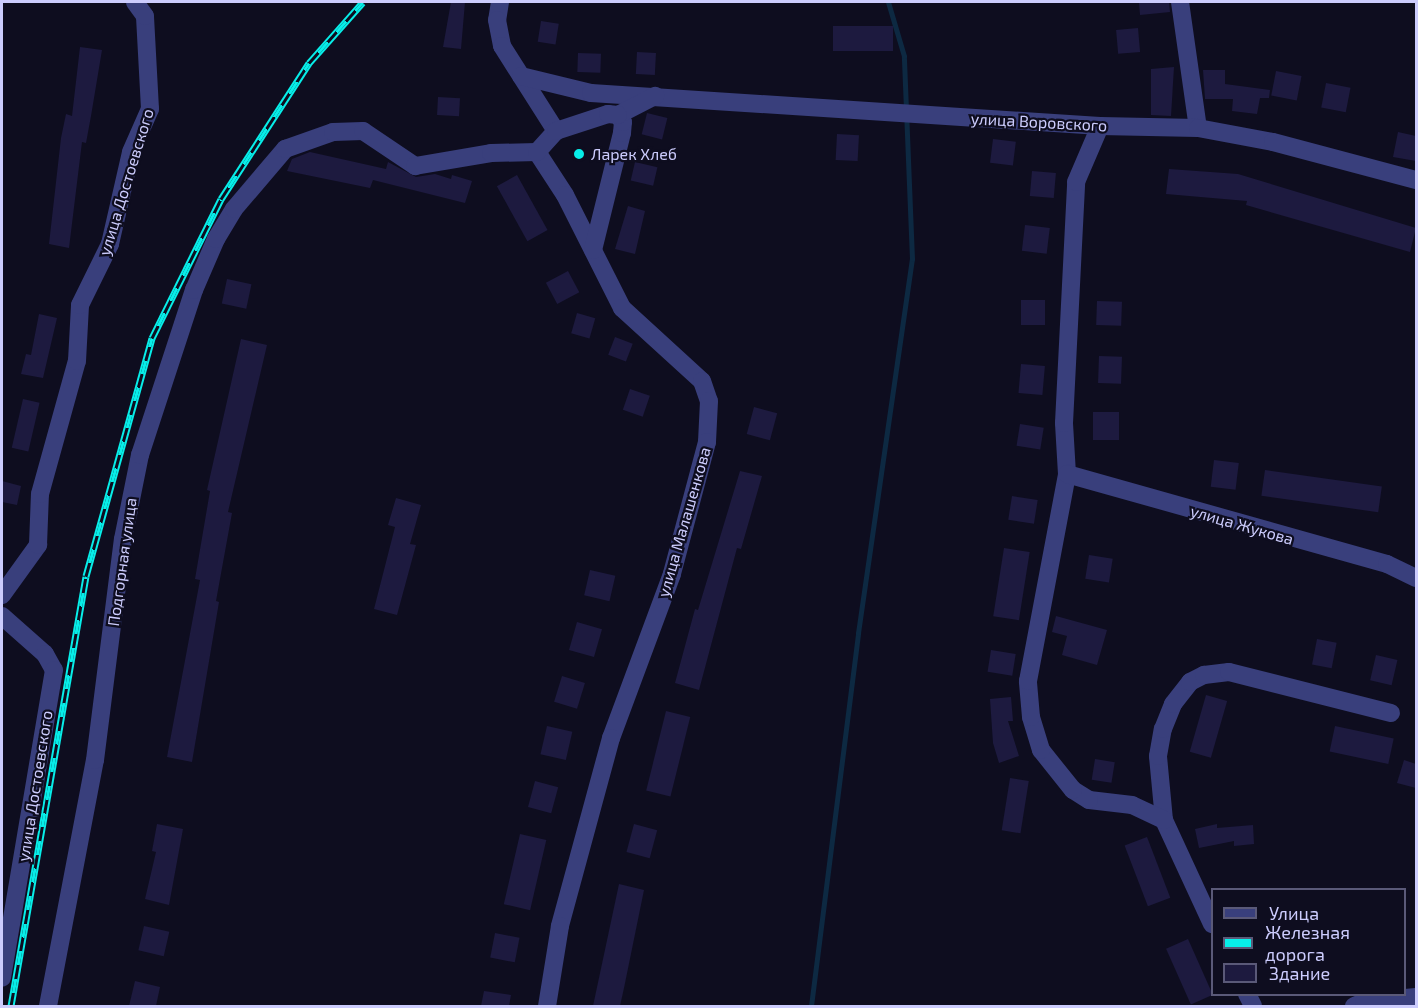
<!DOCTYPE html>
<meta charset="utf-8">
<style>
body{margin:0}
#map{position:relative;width:1418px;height:1008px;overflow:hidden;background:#0e0d1f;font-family:"Exo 2",sans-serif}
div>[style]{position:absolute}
.stream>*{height:5px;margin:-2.5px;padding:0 2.5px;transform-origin:2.5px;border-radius:2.5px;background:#0d2942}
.building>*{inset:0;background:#1d1a3f;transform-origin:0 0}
.minor>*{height:18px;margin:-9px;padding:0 9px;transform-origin:9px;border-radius:9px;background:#393f7c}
.rail>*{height:7px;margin-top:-3.5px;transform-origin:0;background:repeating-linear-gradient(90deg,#0e0d1f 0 14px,#07eee9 0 28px);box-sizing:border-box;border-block:2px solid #07eee9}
.dots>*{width:16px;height:16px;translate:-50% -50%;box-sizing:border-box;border:3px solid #0e0d1f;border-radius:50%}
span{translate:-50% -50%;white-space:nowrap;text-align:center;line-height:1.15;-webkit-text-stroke:4.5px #0e0d1f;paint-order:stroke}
.street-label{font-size:16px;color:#ccccfd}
.poi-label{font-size:16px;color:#ccccfd}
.left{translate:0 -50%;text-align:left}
.frame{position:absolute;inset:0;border:3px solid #ccccfd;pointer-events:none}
.legend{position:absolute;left:1211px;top:888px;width:195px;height:108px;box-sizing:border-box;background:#0e0d1f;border:2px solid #5a5978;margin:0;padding:8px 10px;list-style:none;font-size:18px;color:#ccccfd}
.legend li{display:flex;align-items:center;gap:12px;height:30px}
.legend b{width:30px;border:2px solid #5a5978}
</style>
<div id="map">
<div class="stream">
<i style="left:811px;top:1006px;width:376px;rotate:-82.8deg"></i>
<i style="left:858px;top:633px;width:378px;rotate:-81.8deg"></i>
<i style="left:912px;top:259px;width:203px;rotate:-92.3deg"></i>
<i style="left:904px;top:56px;width:56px;rotate:-106.5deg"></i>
</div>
<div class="building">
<i style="clip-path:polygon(451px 2px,465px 2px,461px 49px,443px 47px)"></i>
<i style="clip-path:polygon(1139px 2px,1169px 2px,1170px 12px,1140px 15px)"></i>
<i style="left:541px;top:21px;width:18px;height:21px;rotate:9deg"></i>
<i style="left:893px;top:26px;width:25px;height:60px;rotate:90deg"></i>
<i style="left:1138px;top:28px;width:24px;height:22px;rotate:85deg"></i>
<i style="clip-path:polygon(80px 47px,102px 50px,91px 116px,86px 143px,82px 142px,69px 248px,49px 244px,61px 138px,66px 114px,72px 116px)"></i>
<i style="left:637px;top:52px;width:19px;height:22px;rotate:3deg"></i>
<i style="left:578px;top:53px;width:23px;height:19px;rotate:2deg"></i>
<i style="clip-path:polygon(1174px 67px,1171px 116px,1151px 115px,1151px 69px)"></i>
<i style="clip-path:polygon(1203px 70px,1225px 70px,1225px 84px,1270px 90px,1269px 98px,1260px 98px,1257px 114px,1232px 111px,1233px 99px,1205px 99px)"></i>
<i style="left:1276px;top:71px;width:26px;height:25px;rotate:11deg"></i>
<i style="left:1326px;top:83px;width:25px;height:25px;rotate:11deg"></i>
<i style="left:438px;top:97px;width:22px;height:18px;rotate:3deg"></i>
<i style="left:647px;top:113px;width:21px;height:22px;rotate:14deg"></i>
<i style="clip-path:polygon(1398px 132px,1416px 136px,1416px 161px,1393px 157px)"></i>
<i style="left:837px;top:134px;width:22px;height:26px;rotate:3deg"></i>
<i style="left:993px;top:139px;width:23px;height:24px;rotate:7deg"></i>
<i style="clip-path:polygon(310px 152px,386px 169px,388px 162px,416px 177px,435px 174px,451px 179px,452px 175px,472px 181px,465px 203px,373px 180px,370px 188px,287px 171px,292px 159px)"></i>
<i style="left:635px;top:162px;width:23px;height:19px;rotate:13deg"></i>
<i style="clip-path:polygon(1169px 169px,1238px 174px,1416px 228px,1410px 252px,1246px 205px,1247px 201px,1166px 194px)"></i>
<i style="left:1032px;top:171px;width:24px;height:25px;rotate:5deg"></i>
<i style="left:517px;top:175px;width:63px;height:23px;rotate:61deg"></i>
<i style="clip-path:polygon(628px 206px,645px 211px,635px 254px,615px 249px)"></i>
<i style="left:1025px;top:225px;width:25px;height:26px;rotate:7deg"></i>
<i style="left:568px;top:271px;width:24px;height:25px;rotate:62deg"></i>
<i style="left:227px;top:279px;width:25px;height:25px;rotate:12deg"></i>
<i style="left:1021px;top:300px;width:24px;height:25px"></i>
<i style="left:1097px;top:301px;width:25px;height:24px;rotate:2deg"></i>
<i style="left:577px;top:313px;width:19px;height:21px;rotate:16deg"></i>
<i style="clip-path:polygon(39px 314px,57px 318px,43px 378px,21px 374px,26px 354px,31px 355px)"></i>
<i style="left:615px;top:337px;width:19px;height:19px;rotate:21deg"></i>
<i style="clip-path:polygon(241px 339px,267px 345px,228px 512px,232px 513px,216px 601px,219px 602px,192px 762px,167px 757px,200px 580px,195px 579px,210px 491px,207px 490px)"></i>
<i style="left:1099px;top:356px;width:23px;height:27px;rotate:2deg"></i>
<i style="left:1021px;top:364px;width:24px;height:29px;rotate:5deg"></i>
<i style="left:630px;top:389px;width:21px;height:22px;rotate:19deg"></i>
<i style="left:23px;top:399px;width:17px;height:50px;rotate:13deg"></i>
<i style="left:754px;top:407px;width:24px;height:28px;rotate:15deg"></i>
<i style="left:1093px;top:412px;width:26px;height:28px"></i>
<i style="left:1020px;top:424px;width:24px;height:22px;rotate:9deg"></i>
<i style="left:1214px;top:460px;width:25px;height:27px;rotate:7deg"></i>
<i style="left:1265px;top:470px;width:118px;height:26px;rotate:8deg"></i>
<i style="clip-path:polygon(740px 471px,762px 476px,741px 549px,737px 548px,699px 690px,675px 683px,695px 609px,698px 610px)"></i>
<i style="clip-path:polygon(2px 481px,21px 486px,17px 505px,2px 502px)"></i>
<i style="left:1012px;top:496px;width:26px;height:24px;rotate:9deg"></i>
<i style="clip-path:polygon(396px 498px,421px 505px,410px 544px,416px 545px,397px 615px,374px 609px,395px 527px,388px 525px)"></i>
<i style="left:1004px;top:548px;width:26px;height:69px;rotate:9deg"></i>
<i style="left:1089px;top:555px;width:24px;height:24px;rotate:9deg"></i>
<i style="left:590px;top:570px;width:26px;height:26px;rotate:13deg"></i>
<i style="clip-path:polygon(1056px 616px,1107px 630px,1097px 665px,1062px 655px,1067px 636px,1052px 632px)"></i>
<i style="left:577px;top:622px;width:26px;height:29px;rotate:16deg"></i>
<i style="left:1317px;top:639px;width:20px;height:26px;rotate:11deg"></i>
<i style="left:991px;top:650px;width:25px;height:22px;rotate:9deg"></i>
<i style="left:1376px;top:655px;width:22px;height:26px;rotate:13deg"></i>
<i style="left:562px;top:676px;width:24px;height:27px;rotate:17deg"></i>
<i style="left:1206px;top:695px;width:22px;height:59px;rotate:16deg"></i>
<i style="clip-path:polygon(1011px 697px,1013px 721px,1008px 721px,1019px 756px,999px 763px,993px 743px,990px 699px)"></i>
<i style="left:666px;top:711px;width:25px;height:82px;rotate:14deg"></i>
<i style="left:547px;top:726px;width:26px;height:29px;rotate:13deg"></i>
<i style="left:1335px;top:726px;width:60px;height:26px;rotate:12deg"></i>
<i style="left:1095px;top:759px;width:20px;height:21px;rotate:9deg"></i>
<i style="clip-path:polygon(1404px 760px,1416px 764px,1416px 788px,1397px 783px)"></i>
<i style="left:1010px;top:778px;width:19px;height:53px;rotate:9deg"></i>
<i style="left:535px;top:781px;width:24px;height:27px;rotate:15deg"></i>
<i style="clip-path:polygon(157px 824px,183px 829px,169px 905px,145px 899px,156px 852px,152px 851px)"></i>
<i style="left:634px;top:824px;width:24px;height:29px;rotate:15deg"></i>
<i style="clip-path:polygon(1217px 824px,1217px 828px,1253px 825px,1254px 844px,1234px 846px,1234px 841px,1199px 848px,1195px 829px)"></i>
<i style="left:520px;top:834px;width:27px;height:72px;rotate:13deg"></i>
<i style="left:1147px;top:837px;width:65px;height:24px;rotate:69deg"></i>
<i style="clip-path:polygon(619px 884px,644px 890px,624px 988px,620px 1006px,593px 1006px)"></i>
<i style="left:144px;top:926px;width:26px;height:25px;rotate:13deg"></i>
<i style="left:495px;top:933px;width:25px;height:25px;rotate:11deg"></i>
<i style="left:1188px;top:939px;width:61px;height:24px;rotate:66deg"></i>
<i style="clip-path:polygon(135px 981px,160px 987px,156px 1006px,129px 1006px)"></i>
<i style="clip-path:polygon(484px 991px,511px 995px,509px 1006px,481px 1006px)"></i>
</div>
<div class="minor">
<i style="left:500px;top:2px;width:18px;rotate:99deg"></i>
<i style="left:497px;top:20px;width:26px;rotate:79deg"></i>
<i style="left:502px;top:46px;width:101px;rotate:57.6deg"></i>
<i style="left:1180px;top:2px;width:127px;rotate:81.9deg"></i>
<i style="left:521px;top:76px;width:72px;rotate:13.7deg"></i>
<i style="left:591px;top:93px;width:510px;rotate:3.71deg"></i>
<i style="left:1100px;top:126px;width:98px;rotate:1.2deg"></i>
<i style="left:1198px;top:128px;width:76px;rotate:10.6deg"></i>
<i style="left:1273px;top:142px;width:148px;rotate:14.9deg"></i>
<i style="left:537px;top:152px;width:51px;rotate:56.9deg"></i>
<i style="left:565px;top:195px;width:127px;rotate:63.2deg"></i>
<i style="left:622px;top:308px;width:108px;rotate:42.4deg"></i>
<i style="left:702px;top:381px;width:21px;rotate:71deg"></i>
<i style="left:709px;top:401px;width:41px;rotate:92.8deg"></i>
<i style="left:707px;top:442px;width:137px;rotate:104.9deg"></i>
<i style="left:672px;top:574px;width:175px;rotate:110.4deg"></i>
<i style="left:611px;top:738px;width:195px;rotate:105.2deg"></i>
<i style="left:560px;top:926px;width:81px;rotate:99.2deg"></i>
<i style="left:593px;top:250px;width:121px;rotate:-76.1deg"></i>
<i style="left:622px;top:133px;width:11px;rotate:-85deg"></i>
<i style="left:623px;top:122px;width:9px;rotate:-126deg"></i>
<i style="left:618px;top:115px;width:42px;rotate:-27.2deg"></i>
<i style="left:1067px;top:474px;width:51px;rotate:-93.4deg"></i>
<i style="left:1064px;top:423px;width:241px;rotate:-87.1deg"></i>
<i style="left:1076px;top:182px;width:61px;rotate:-66.8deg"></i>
<i style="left:2px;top:595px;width:62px;rotate:-54.2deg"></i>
<i style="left:38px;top:545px;width:51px;rotate:-87.8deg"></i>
<i style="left:40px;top:494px;width:138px;rotate:-74.5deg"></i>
<i style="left:77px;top:361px;width:56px;rotate:-86.9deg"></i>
<i style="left:80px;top:305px;width:68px;rotate:-63.8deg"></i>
<i style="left:110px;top:244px;width:94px;rotate:-77.1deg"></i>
<i style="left:131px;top:152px;width:47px;rotate:-66.2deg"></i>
<i style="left:150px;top:109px;width:93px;rotate:-93.1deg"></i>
<i style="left:145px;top:16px;width:17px;rotate:-126deg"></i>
<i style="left:2px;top:616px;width:57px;rotate:41.5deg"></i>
<i style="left:45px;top:654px;width:18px;rotate:61deg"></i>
<i style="left:54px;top:670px;width:312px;rotate:99.6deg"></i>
<i style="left:1164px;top:820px;width:64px;rotate:-95.4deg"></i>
<i style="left:1158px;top:756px;width:27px;rotate:-80deg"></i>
<i style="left:1163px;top:729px;width:27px;rotate:-68deg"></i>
<i style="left:1173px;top:704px;width:28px;rotate:-52deg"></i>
<i style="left:1190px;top:682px;width:16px;rotate:-27deg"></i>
<i style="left:1204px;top:675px;width:25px;rotate:-7deg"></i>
<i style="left:1229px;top:672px;width:167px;rotate:14.2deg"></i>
<i style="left:1212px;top:924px;width:115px;rotate:-114.8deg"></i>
<i style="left:1164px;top:820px;width:35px;rotate:-155deg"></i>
<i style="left:1132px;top:805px;width:43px;rotate:-173.4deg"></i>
<i style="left:1089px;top:800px;width:19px;rotate:-148deg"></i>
<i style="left:1073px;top:790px;width:51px;rotate:-128.7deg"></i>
<i style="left:1041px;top:750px;width:34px;rotate:-107deg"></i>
<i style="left:1031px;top:717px;width:36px;rotate:-95deg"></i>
<i style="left:1028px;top:681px;width:211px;rotate:-79.3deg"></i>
<i style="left:1067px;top:474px;width:332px;rotate:15.7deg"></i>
<i style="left:1387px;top:564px;width:32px;rotate:26deg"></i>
<i style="left:1247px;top:994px;width:13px;rotate:63deg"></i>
<i style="left:48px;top:1006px;width:250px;rotate:-79.2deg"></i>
<i style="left:95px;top:760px;width:223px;rotate:-82.8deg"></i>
<i style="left:123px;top:539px;width:86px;rotate:-78.6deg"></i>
<i style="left:140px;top:455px;width:174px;rotate:-71.9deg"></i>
<i style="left:194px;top:290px;width:56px;rotate:-66.7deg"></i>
<i style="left:216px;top:239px;width:35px;rotate:-59deg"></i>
<i style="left:234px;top:209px;width:79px;rotate:-49.6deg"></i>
<i style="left:285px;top:149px;width:51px;rotate:-19.5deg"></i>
<i style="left:333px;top:132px;width:30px;rotate:-2deg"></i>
<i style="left:363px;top:131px;width:63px;rotate:33.9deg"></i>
<i style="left:415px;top:166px;width:77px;rotate:-9.7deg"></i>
<i style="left:491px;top:153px;width:46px;rotate:-1.2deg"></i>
<i style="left:537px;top:152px;width:28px;rotate:-48deg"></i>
<i style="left:556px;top:131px;width:55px;rotate:-18.1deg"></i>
<i style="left:608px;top:114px;width:10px;rotate:6deg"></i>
<i style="left:1354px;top:1006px;width:11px;rotate:-22deg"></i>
<i style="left:1364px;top:1002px;width:52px;rotate:-5.5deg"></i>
</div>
<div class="rail">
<i style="left:11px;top:1006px;width:436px;rotate:-80.1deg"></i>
<i style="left:86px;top:576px;width:247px;rotate:-74.5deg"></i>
<i style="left:152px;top:338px;width:155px;rotate:-63.6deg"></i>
<i style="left:221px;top:199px;width:162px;rotate:-57.1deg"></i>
<i style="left:309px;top:63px;width:81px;rotate:-48.5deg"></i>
</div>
<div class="dots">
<i style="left:579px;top:154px;background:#07eee9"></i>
</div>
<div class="street-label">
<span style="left:1039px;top:122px;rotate:3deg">улица Воровского</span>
<span style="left:126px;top:182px;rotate:-73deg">улица Достоевского</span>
<span style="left:684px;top:522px;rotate:-74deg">улица Малашенкова</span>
<span style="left:1242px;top:525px;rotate:16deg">улица Жукова</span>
<span style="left:122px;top:562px;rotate:-82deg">Подгорная улица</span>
<span style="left:35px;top:786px;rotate:-81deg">улица Достоевского</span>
</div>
<div class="poi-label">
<span class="left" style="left:591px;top:154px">Ларек Хлеб</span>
</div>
<div class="frame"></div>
<ul class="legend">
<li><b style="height:8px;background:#393f7c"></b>Улица</li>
<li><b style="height:8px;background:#07eee9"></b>Железная дорога</li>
<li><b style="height:16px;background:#1d1a3f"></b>Здание</li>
</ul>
</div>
